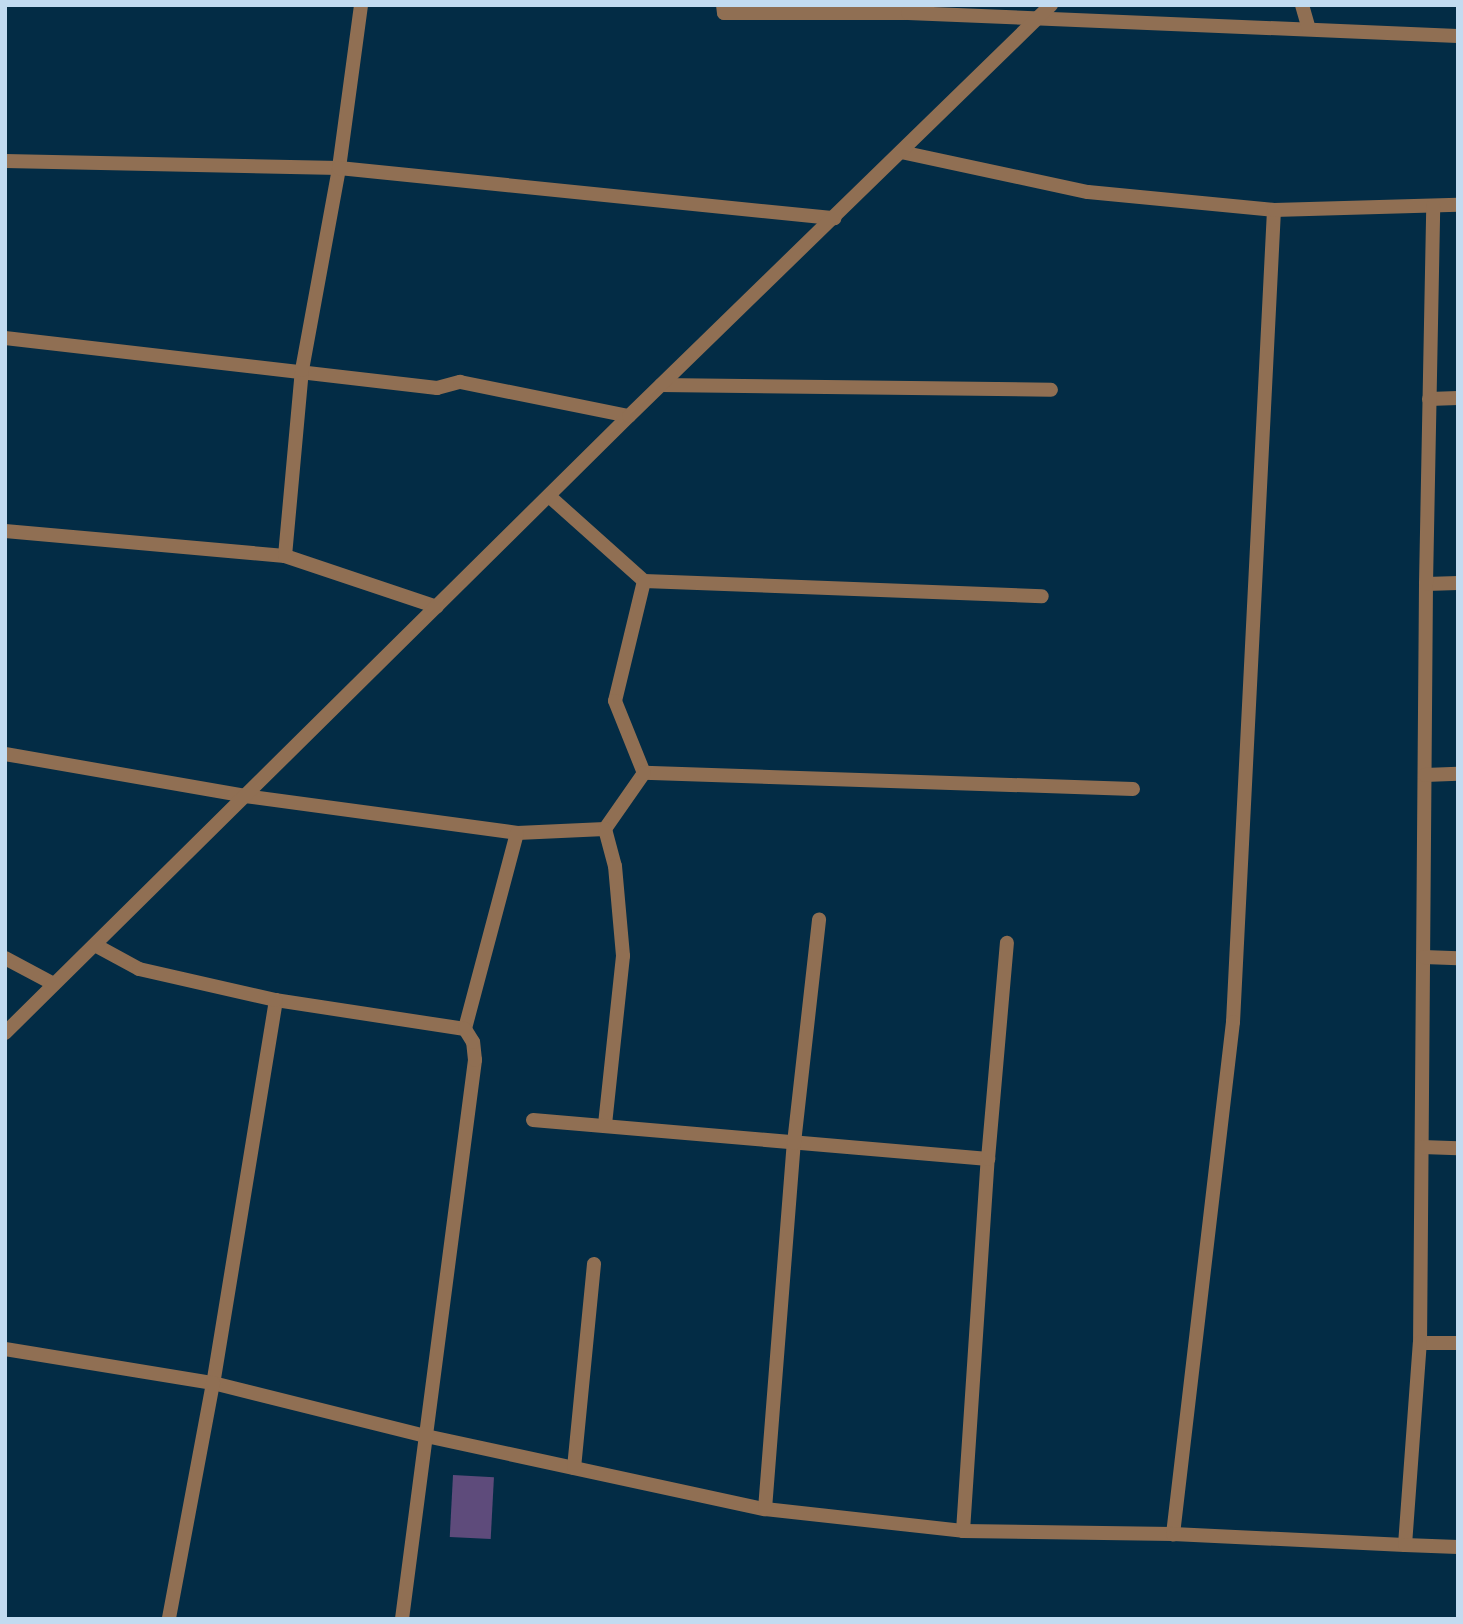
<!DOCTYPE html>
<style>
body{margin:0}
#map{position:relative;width:1463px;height:1624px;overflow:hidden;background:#032c45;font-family:Cabin,sans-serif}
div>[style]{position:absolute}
.building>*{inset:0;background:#5e4b7b;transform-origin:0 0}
.street>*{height:14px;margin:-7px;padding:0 7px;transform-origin:7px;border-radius:7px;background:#906f53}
span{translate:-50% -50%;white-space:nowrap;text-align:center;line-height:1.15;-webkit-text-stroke:7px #032c45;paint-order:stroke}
.frame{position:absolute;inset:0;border:7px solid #c2dbf0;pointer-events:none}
</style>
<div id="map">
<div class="building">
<i style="left:453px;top:1475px;width:41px;height:62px;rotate:3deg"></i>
</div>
<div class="street">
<i style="left:723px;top:5px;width:8px;rotate:83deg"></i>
<i style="left:724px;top:13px;width:184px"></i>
<i style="left:908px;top:13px;width:550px;rotate:2.39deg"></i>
<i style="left:1302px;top:5px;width:25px;rotate:74deg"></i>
<i style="left:901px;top:152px;width:191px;rotate:12.1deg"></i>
<i style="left:1088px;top:192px;width:187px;rotate:5.5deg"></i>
<i style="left:1274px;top:210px;width:813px;rotate:92.89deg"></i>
<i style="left:1233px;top:1022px;width:516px;rotate:96.68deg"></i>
<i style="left:5px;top:161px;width:334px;rotate:1.2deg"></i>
<i style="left:339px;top:168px;width:164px;rotate:-82.3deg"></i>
<i style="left:1274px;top:210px;width:184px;rotate:-1.6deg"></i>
<i style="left:5px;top:338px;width:435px;rotate:6.6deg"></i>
<i style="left:437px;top:388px;width:24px;rotate:-15deg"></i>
<i style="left:460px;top:382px;width:172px;rotate:11.4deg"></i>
<i style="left:661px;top:385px;width:390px;rotate:0.7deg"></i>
<i style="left:1429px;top:399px;width:29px;rotate:-2deg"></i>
<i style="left:549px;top:496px;width:127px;rotate:41.8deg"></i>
<i style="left:644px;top:581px;width:398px;rotate:2.2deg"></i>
<i style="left:5px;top:531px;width:281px;rotate:5.1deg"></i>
<i style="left:285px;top:556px;width:160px;rotate:18.5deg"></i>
<i style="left:285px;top:556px;width:187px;rotate:-84.8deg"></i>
<i style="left:302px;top:370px;width:205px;rotate:-79.6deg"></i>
<i style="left:339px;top:168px;width:498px;rotate:5.8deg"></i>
<i style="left:644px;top:581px;width:123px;rotate:103.6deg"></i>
<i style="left:615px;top:701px;width:78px;rotate:68.1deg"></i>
<i style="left:1458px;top:583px;width:32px;rotate:178deg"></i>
<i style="left:1426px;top:584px;width:759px;rotate:90.45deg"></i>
<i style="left:1420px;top:1343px;width:38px"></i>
<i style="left:1426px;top:584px;width:378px;rotate:-88.9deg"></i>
<i style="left:5px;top:754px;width:244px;rotate:9.9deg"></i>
<i style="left:245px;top:796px;width:275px;rotate:7.7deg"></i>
<i style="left:1425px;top:775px;width:33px;rotate:-2deg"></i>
<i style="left:1133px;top:789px;width:489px;rotate:-178.1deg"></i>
<i style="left:644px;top:773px;width:68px;rotate:124.9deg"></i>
<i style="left:605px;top:829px;width:88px;rotate:177.4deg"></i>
<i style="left:517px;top:833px;width:203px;rotate:104.9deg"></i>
<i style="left:465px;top:1029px;width:191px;rotate:-171.3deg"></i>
<i style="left:276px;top:1000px;width:388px;rotate:99.3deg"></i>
<i style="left:213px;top:1383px;width:219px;rotate:14deg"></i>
<i style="left:426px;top:1436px;width:347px;rotate:12.2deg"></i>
<i style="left:765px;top:1509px;width:199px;rotate:6.3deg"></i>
<i style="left:963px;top:1531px;width:210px;rotate:0.8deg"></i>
<i style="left:1173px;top:1534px;width:232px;rotate:2.7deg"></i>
<i style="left:1405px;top:1545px;width:203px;rotate:-85.8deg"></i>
<i style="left:605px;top:829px;width:38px;rotate:75deg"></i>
<i style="left:615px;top:866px;width:90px;rotate:84.9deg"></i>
<i style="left:623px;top:956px;width:169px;rotate:96.1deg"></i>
<i style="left:95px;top:945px;width:50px;rotate:28.6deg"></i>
<i style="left:139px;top:969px;width:140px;rotate:12.8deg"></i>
<i style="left:1424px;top:957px;width:34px;rotate:2deg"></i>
<i style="left:5px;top:958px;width:55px;rotate:28deg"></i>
<i style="left:5px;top:1033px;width:878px;rotate:-44.68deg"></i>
<i style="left:629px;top:416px;width:589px;rotate:-44.24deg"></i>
<i style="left:533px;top:1120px;width:457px;rotate:4.9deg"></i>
<i style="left:1422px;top:1147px;width:36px;rotate:2deg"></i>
<i style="left:5px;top:1349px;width:211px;rotate:9.3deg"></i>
<i style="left:213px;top:1383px;width:240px;rotate:100.6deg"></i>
<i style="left:574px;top:1468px;width:205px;rotate:-84.4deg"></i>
<i style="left:765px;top:1509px;width:367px;rotate:-85.5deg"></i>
<i style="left:794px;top:1143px;width:225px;rotate:-83.6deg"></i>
<i style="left:963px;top:1531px;width:373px;rotate:-86.2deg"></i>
<i style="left:988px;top:1159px;width:217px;rotate:-85deg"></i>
<i style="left:1405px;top:1545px;width:53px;rotate:2.2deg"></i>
<i style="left:402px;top:1619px;width:564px;rotate:-82.56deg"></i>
<i style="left:475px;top:1060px;width:18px;rotate:-96deg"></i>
<i style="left:473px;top:1042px;width:15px;rotate:-122deg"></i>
</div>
<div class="frame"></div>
</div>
